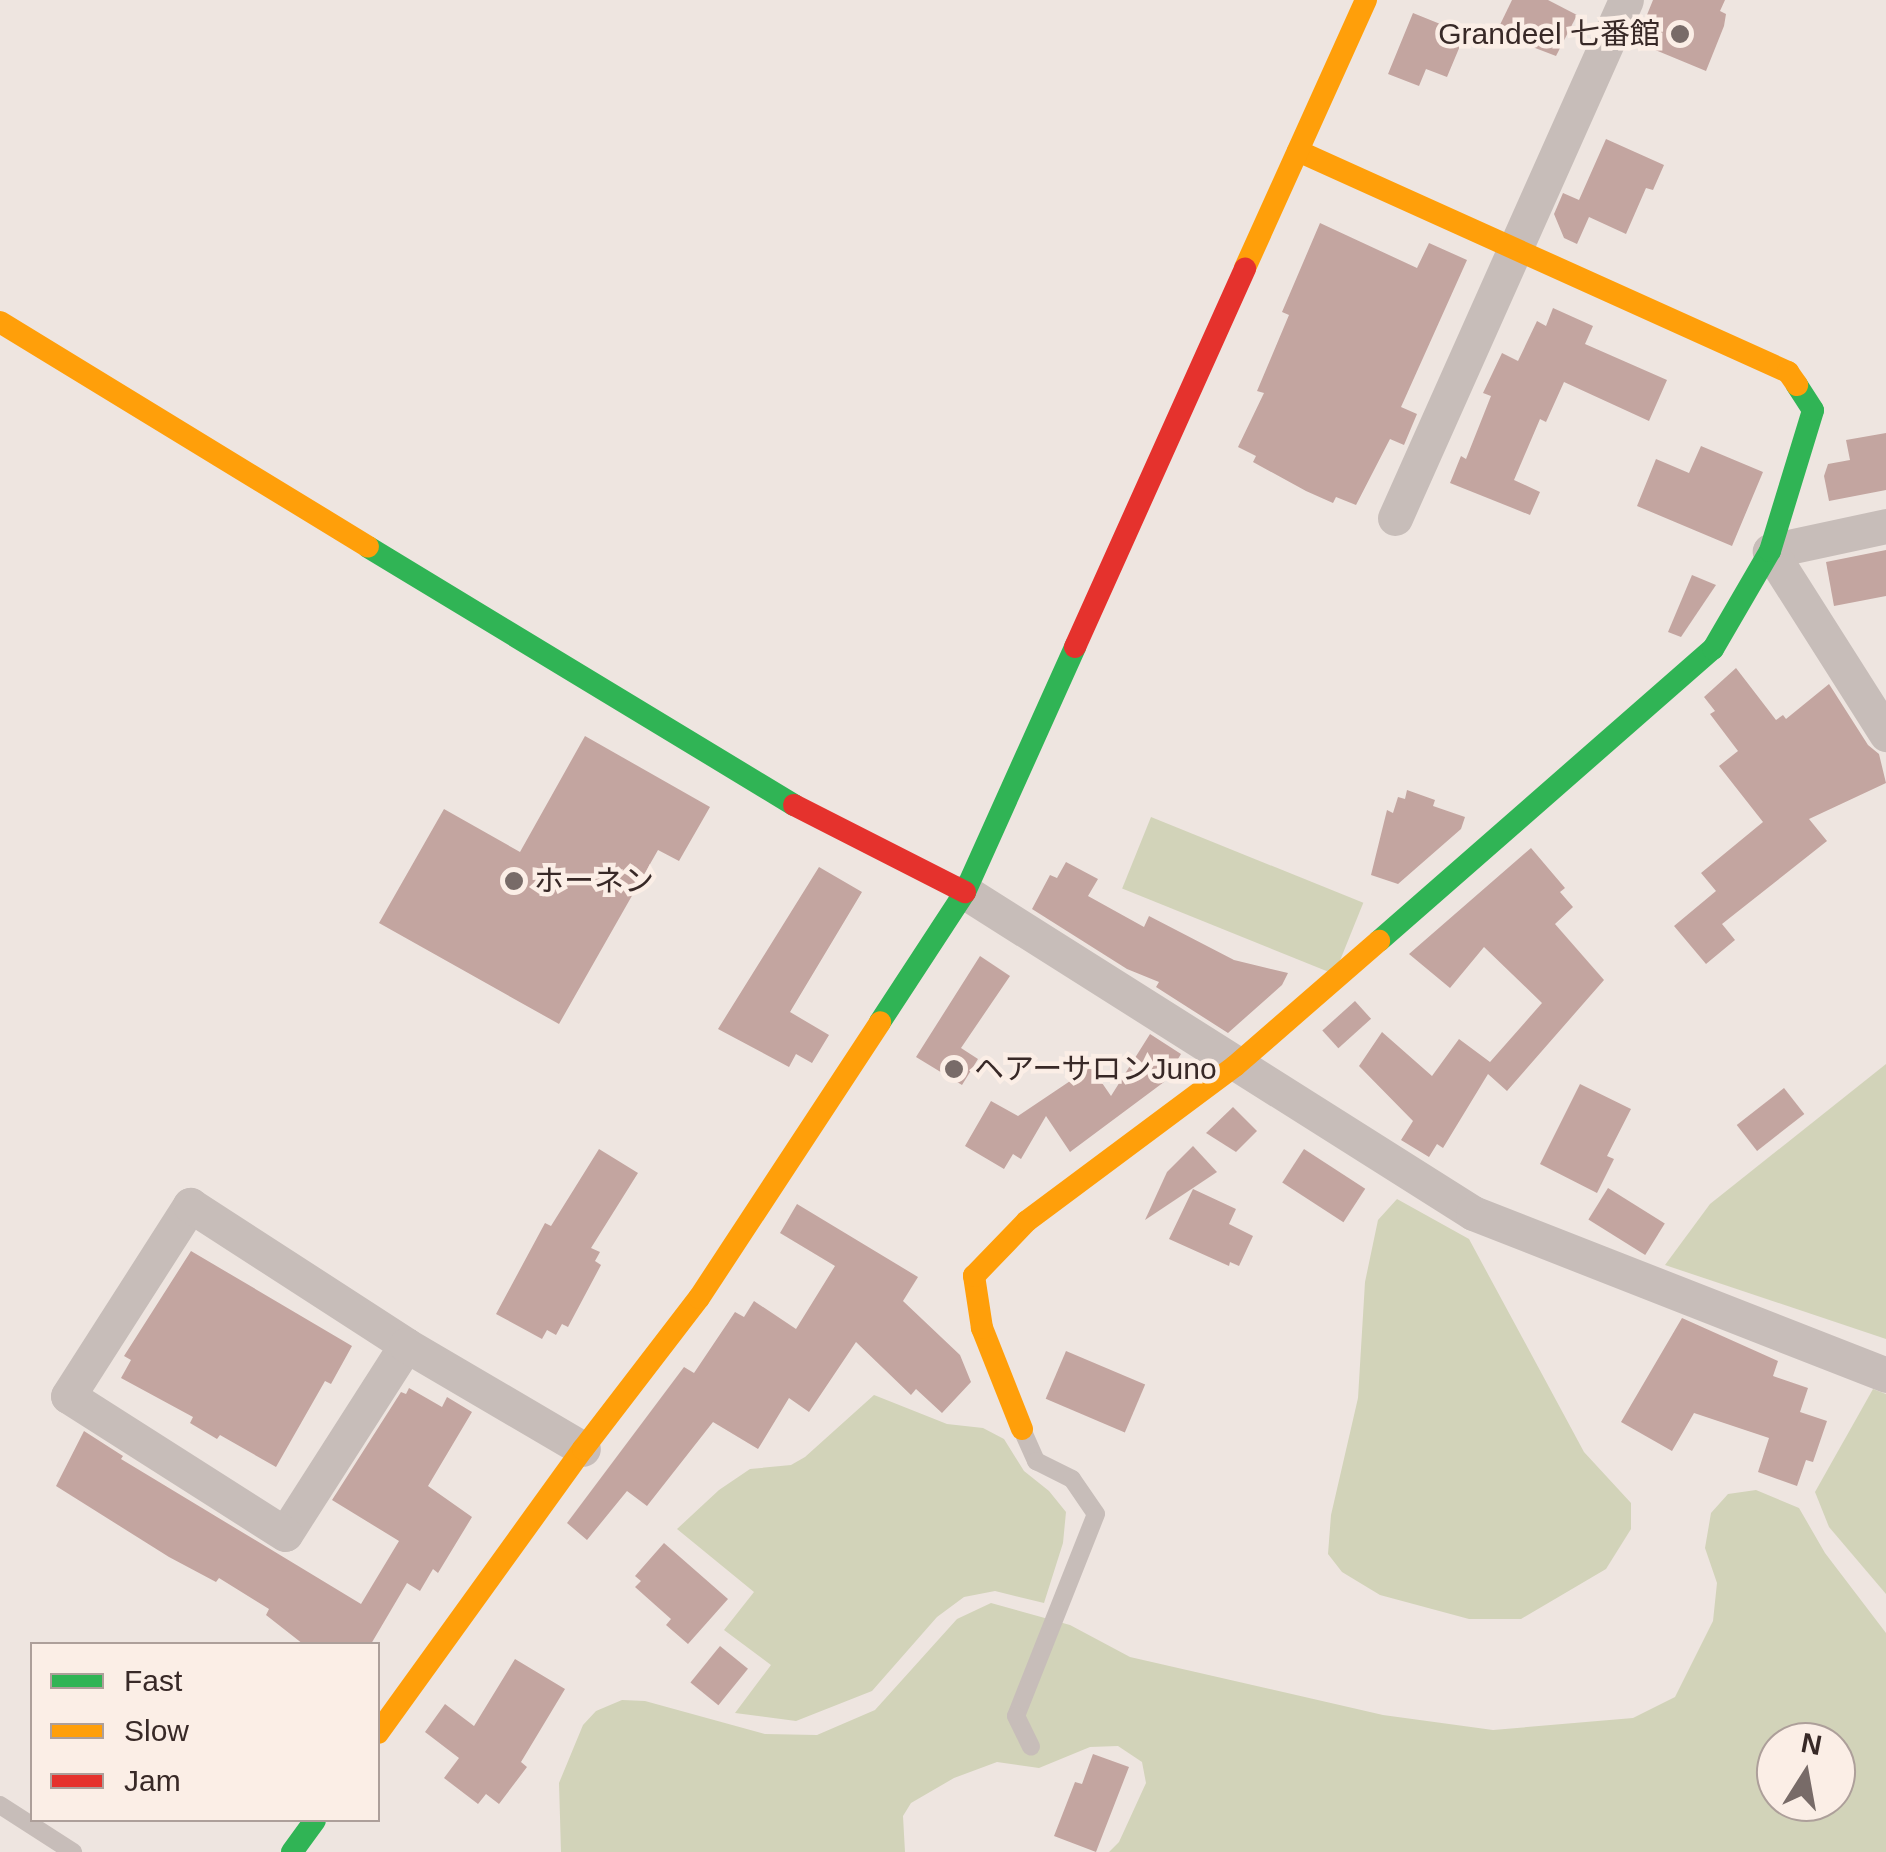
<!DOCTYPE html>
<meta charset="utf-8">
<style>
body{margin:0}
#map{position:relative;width:1886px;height:1852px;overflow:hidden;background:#eee5e0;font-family:Arial,"Noto Sans JP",sans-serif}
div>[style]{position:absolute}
.green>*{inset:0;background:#d2d3b9;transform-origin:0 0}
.building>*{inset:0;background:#c3a5a0;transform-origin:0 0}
.lane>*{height:18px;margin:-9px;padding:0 9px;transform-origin:9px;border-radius:9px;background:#c7bdb9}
.street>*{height:35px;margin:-17.5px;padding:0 17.5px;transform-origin:17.5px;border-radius:17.5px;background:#c7bdb9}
.fast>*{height:22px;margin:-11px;padding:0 11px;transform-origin:11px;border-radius:11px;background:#30b455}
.slow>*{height:22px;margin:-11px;padding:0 11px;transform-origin:11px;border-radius:11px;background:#ff9f0a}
.jam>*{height:22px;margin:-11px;padding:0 11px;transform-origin:11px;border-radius:11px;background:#e5322d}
.dots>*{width:28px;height:28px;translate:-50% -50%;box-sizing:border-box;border:5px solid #fbeee6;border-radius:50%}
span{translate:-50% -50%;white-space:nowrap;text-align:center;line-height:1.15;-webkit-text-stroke:9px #fbeee6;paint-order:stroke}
.poi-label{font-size:30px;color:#382927}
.right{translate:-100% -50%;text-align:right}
.left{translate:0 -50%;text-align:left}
.legend{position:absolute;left:30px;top:1642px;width:350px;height:180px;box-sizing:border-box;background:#fbeee6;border:2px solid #ad9f9a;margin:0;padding:12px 18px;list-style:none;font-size:30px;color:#382927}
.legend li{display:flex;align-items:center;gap:20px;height:50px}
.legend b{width:50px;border:2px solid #ad9f9a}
.north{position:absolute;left:1756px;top:1722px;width:100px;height:100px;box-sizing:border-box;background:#fbeee6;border:2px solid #ad9f9a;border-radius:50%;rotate:11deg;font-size:28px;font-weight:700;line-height:40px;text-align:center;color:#382927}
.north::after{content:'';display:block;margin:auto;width:35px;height:45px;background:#786b68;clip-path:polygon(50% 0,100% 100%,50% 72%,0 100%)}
</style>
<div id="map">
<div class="green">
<i style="left:1151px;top:817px;width:229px;height:77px;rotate:22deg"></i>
<i style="clip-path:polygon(1886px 1064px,1886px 1339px,1665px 1265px,1710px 1204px)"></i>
<i style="clip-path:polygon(1397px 1199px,1469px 1239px,1584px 1452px,1631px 1503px,1631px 1529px,1606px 1569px,1521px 1619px,1469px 1619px,1380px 1595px,1342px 1572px,1328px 1554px,1331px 1515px,1358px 1398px,1365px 1282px,1378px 1220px)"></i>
<i style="clip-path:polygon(1873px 1389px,1886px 1394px,1886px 1594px,1829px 1527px,1815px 1492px)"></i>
<i style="clip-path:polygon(874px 1395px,947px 1424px,983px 1428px,1004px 1439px,1024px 1471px,1049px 1491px,1066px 1512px,1063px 1543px,1044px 1603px,995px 1591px,964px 1597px,937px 1617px,872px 1691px,796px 1721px,735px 1713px,771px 1665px,724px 1630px,754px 1592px,677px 1529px,719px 1490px,750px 1469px,791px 1465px,805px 1457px)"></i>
<i style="clip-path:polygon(evenodd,1756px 1490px,1799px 1508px,1825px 1553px,1886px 1633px,1886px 1852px,1109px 1852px,1119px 1842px,1146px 1783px,1142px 1762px,1118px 1746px,1090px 1747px,1039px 1768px,997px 1762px,954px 1778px,911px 1803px,903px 1816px,905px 1852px,561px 1852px,559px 1783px,583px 1725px,596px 1711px,622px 1700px,645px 1701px,765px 1734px,817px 1735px,875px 1710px,957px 1619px,991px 1603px,1070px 1625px,1130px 1657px,1383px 1715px,1493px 1730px,1633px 1718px,1675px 1697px,1713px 1621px,1717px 1583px,1705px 1548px,1711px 1513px,1728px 1494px,1756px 1490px,1776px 1742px,1836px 1742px,1836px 1802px,1776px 1802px,1776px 1742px)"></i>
</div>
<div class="building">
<i style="clip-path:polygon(1512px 0,1548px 0,1577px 15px,1556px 56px,1496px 33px)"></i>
<i style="clip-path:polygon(1653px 0,1725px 0,1720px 11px,1726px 14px,1724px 26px,1706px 71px,1636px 42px)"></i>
<i style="clip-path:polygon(1413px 13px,1465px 34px,1447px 77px,1426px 69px,1419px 86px,1388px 74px)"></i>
<i style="clip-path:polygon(1606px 139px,1664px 165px,1653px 190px,1646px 188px,1626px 234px,1589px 217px,1577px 244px,1564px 238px,1554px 214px,1563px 193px,1579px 200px)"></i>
<i style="clip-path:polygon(1320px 223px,1417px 268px,1429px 243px,1467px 260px,1401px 407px,1417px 414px,1404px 445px,1390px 439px,1356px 505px,1336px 497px,1333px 503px,1306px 491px,1253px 462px,1256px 456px,1238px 447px,1264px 393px,1257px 391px,1289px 315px,1282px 312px)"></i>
<i style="clip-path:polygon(1553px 308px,1593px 326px,1585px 344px,1667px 380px,1649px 421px,1564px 382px,1546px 422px,1540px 419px,1514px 480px,1540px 492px,1530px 515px,1450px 483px,1461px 456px,1466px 459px,1491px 396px,1483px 393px,1502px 353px,1518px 361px,1537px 321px,1546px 326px)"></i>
<i style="clip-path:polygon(1886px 433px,1886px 490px,1829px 501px,1824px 476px,1828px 464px,1850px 460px,1846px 440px)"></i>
<i style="clip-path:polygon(1701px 446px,1763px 472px,1732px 546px,1637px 506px,1656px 459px,1689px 473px)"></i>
<i style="clip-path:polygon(1886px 550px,1886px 596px,1834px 606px,1826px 562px)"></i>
<i style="clip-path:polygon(1692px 575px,1716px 585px,1681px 637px,1668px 632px)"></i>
<i style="clip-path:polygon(1736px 668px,1776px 720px,1783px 715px,1786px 719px,1829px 684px,1868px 745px,1879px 754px,1886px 783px,1809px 819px,1827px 841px,1722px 924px,1735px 940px,1706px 964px,1674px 926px,1716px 891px,1701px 873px,1763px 822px,1719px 766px,1738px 751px,1710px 714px,1715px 711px,1704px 697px)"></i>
<i style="clip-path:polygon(585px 736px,710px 807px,679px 861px,658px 850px,559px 1024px,379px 923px,444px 809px,520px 852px)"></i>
<i style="clip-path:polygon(1407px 790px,1435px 800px,1433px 806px,1465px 817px,1461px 829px,1398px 884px,1371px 875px,1387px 810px,1393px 813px,1398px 797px,1405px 799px)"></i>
<i style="clip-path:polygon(1531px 848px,1565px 888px,1560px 892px,1573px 907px,1555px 924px,1604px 980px,1507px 1091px,1488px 1074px,1443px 1148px,1437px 1144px,1429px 1157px,1401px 1140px,1413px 1121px,1359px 1066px,1382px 1032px,1432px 1076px,1459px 1039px,1490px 1062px,1542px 1003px,1484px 947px,1450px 988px,1409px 954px)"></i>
<i style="clip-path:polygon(1066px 862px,1098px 879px,1088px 896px,1144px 927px,1149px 916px,1234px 960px,1288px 973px,1282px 985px,1228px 1033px,1156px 987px,1159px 982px,1127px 969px,1032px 909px,1050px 875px,1057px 878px)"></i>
<i style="clip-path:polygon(819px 867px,862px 892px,790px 1012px,829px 1035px,812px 1063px,796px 1054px,789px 1067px,718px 1029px)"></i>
<i style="clip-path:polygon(980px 956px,1010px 976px,961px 1048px,978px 1059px,962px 1085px,916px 1057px)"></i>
<i style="left:1355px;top:1001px;width:24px;height:44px;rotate:48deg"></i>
<i style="clip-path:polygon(1150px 1034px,1181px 1054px,1164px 1082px,1070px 1152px,1046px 1116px,1021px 1159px,1013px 1154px,1004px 1169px,965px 1146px,991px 1101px,1018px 1116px,1091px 1067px,1111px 1096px)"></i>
<i style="clip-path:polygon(1580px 1084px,1631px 1109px,1607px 1156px,1614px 1159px,1597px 1193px,1540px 1164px)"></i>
<i style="left:1784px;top:1088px;width:33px;height:60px;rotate:52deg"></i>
<i style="clip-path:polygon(1233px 1107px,1257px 1131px,1236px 1152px,1206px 1133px)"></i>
<i style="clip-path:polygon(1193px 1146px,1217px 1172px,1145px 1220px,1167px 1172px)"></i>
<i style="clip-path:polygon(599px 1149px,638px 1173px,591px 1248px,600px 1252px,595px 1261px,601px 1265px,568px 1327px,562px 1324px,556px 1335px,547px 1330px,542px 1339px,496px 1314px,545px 1223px,551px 1226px)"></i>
<i style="left:1304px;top:1149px;width:73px;height:40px;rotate:33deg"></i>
<i style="left:1608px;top:1188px;width:67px;height:37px;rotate:32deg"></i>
<i style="clip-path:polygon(1193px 1189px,1236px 1209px,1229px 1224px,1253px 1236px,1239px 1266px,1230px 1262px,1229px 1266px,1169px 1239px)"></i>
<i style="clip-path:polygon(797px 1204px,918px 1277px,903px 1301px,960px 1355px,971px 1382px,942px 1413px,916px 1389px,911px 1395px,856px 1342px,809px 1412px,789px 1398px,758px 1449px,713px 1422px,647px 1506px,627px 1491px,587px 1540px,567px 1523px,684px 1367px,694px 1373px,735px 1312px,744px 1317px,754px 1301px,796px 1329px,835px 1266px,780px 1233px)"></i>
<i style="clip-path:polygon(191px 1251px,352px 1346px,331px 1384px,325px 1381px,276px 1467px,220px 1435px,217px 1439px,190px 1423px,193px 1417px,121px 1378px,131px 1360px,124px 1356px)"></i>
<i style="clip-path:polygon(1682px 1318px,1778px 1361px,1773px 1376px,1808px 1388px,1800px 1412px,1827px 1421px,1813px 1462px,1806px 1460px,1797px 1486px,1758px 1472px,1769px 1438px,1694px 1413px,1672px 1451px,1621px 1422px)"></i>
<i style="left:1066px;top:1351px;width:86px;height:52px;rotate:23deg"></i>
<i style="clip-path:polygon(409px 1388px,442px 1407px,447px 1397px,472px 1412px,428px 1486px,472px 1517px,438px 1573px,433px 1569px,420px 1591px,407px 1583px,371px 1644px,303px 1644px,266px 1615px,269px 1609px,219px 1578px,216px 1582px,169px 1557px,56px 1486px,84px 1431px,123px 1456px,121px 1459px,361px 1604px,399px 1541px,332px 1500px,401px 1392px,406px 1394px)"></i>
<i style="clip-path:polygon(664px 1543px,728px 1599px,688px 1644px,666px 1625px,671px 1619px,635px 1587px,641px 1581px,635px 1576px)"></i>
<i style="left:720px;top:1646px;width:36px;height:47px;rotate:39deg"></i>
<i style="clip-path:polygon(515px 1659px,565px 1689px,521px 1762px,527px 1767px,499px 1804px,486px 1794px,478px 1804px,444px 1778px,459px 1758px,425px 1732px,445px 1704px,474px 1726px)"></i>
<i style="clip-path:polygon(1093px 1754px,1129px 1767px,1096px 1852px,1054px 1836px,1075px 1782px,1082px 1784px)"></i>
</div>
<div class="lane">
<i style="left:1024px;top:1434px;width:30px;rotate:66deg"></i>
<i style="left:1036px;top:1461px;width:40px;rotate:26.6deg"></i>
<i style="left:1072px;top:1479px;width:42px;rotate:55.6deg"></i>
<i style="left:1096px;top:1514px;width:217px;rotate:111.6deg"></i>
<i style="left:1016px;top:1716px;width:34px;rotate:64deg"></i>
<i style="left:0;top:1805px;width:87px;rotate:32.8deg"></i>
</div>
<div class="street">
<i style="left:1395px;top:518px;width:567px;rotate:-65.97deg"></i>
<i style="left:1886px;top:526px;width:119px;rotate:167.8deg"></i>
<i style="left:1770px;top:551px;width:217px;rotate:57.6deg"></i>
<i style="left:965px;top:892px;width:601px;rotate:32.29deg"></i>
<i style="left:1473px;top:1213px;width:444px;rotate:21.4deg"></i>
<i style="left:406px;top:1345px;width:224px;rotate:122.6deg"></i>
<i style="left:285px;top:1534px;width:257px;rotate:-147.5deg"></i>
<i style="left:68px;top:1396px;width:227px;rotate:-57.4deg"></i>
<i style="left:190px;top:1205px;width:257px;rotate:32.9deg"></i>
<i style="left:406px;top:1345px;width:205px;rotate:30.4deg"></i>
</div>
<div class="fast">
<i style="left:368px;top:547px;width:498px;rotate:31.2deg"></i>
<i style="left:1379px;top:941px;width:444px;rotate:-41.2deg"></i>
<i style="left:1713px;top:649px;width:113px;rotate:-59.8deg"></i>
<i style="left:1770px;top:551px;width:147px;rotate:-73deg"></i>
<i style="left:1813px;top:410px;width:30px;rotate:-123deg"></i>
<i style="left:880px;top:1022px;width:155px;rotate:-56.8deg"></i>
<i style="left:965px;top:892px;width:269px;rotate:-65.8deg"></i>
<i style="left:292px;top:1852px;width:39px;rotate:-54deg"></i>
</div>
<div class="slow">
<i style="left:1298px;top:151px;width:538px;rotate:24.28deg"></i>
<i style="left:1788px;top:372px;width:16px;rotate:55deg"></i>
<i style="left:1245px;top:268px;width:294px;rotate:-65.7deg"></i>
<i style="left:0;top:322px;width:431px;rotate:31.4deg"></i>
<i style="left:1022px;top:1429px;width:109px;rotate:-111.6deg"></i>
<i style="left:982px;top:1328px;width:53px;rotate:-98.7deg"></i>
<i style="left:974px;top:1276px;width:76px;rotate:-46.1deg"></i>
<i style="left:1027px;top:1221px;width:259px;rotate:-36.7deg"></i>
<i style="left:1235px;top:1066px;width:191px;rotate:-41deg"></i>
<i style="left:378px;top:1733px;width:350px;rotate:-54.2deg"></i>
<i style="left:583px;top:1449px;width:190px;rotate:-52.5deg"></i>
<i style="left:699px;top:1298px;width:330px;rotate:-56.7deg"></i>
</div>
<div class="jam">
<i style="left:1075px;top:647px;width:415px;rotate:-65.8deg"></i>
<i style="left:794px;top:805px;width:192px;rotate:27deg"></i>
</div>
<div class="dots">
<i style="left:1680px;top:34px;background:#786b68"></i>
<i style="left:514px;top:881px;background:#786b68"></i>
<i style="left:954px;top:1069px;background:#786b68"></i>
</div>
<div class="poi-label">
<span class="right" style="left:1660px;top:34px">Grandeel 七番館</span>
<span class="left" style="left:534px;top:881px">ホーネン</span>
<span class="left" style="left:974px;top:1069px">ヘアーサロンJuno</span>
</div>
<ul class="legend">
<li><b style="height:12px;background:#30b455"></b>Fast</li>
<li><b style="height:12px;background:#ff9f0a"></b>Slow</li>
<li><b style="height:12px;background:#e5322d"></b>Jam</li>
</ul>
<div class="north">N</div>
</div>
